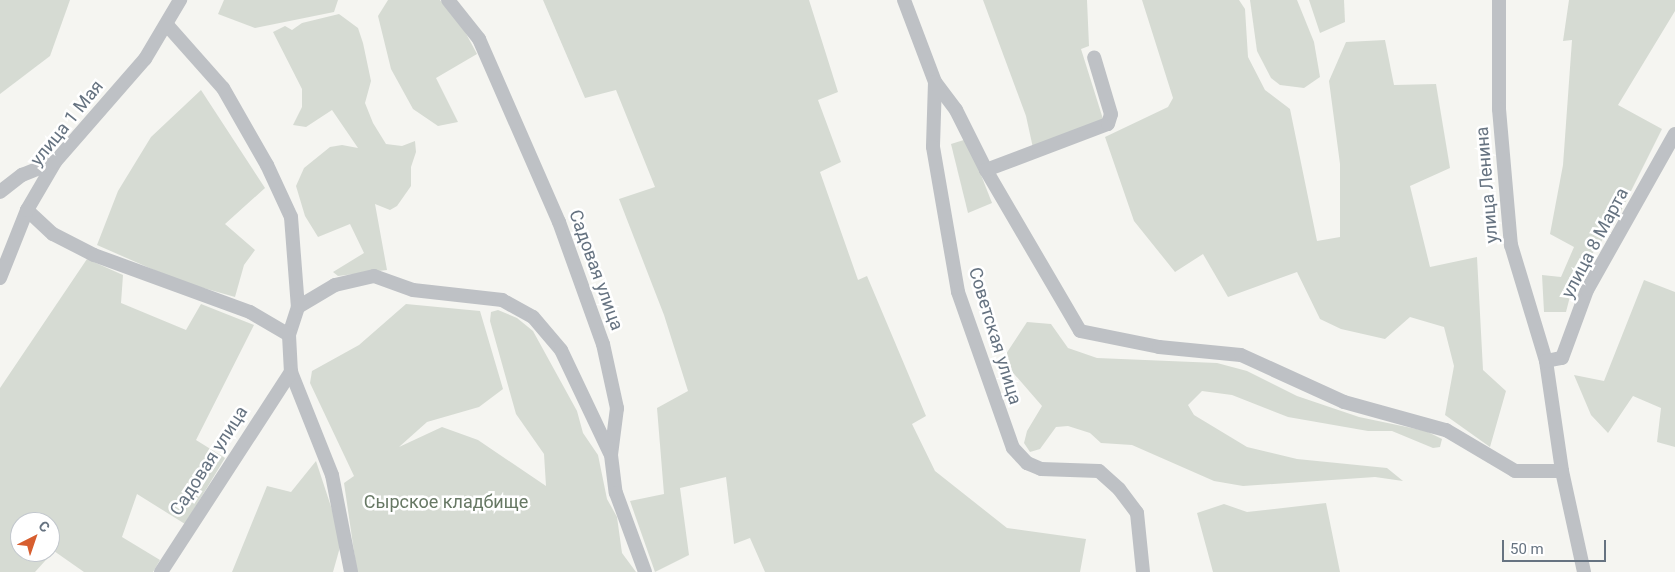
<!DOCTYPE html>
<html>
<head>
<meta charset="utf-8">
<style>
	body { margin:0 }
	#map { position:relative; width:1675px; height:572px; overflow:hidden; background:#f5f5f1; font-family:Roboto,sans-serif }
	div>[style] { position:absolute }
	[style*='--x'] { left:calc(var(--x)*1px); top:calc(var(--y)*1px); width:calc(var(--w)*1px); rotate:calc(var(--a)*1deg) }
	.green>* { inset:0; background:#d6dbd3 }
	.street>* { height:14px; margin:-7px; padding:0 7px; transform-origin:7px; border-radius:7px; background:#bec1c5 }
	span { translate:-50% -50%; white-space:nowrap; text-align:center; line-height:1.15; -webkit-text-stroke:5px #fff; paint-order:stroke }
	.street-label { font-size:18px; color:#667381 }
	.park-label { font-size:18px; color:#677864 }
	.north { position:absolute; left:10px; top:512px; width:50px; height:50px; box-sizing:border-box; background:#fff; border:1px solid #c2c7cd; border-radius:50%; rotate:41deg; font-size:14px; font-weight:700; line-height:20px; text-align:center; color:#667381 }
	.north::after { content:''; display:block; margin:auto; width:18px; height:22px; background:#d75e2f; clip-path:polygon(50% 0,100% 100%,50% 72%,0 100%) }
	.scale { position:absolute; left:1502px; top:540px; width:104px; height:22px; box-sizing:border-box; border:2px solid #667381; border-top:0; padding-left:6px; font-size:15px; line-height:18px; white-space:nowrap; color:#667381; -webkit-text-stroke:4px #fff; paint-order:stroke }
</style>
</head>
<body>
<div id="map">
	<div class="green">
		<div style="clip-path:polygon(0 0,70px 0,50px 56px,0 94px)"></div>
		<div style="clip-path:polygon(224px 0,338px 0,334px 12px,255px 28px,218px 14px)"></div>
		<div style="clip-path:polygon(388px 0,440px 0,463px 28px,477px 54px,436px 78px,458px 122px,438px 126px,413px 109px,391px 69px,378px 16px)"></div>
		<div style="clip-path:polygon(543px 0,809px 0,838px 92px,818px 100px,841px 162px,820px 172px,858px 280px,867px 276px,926px 416px,912px 424px,935px 471px,1007px 528px,1086px 539px,1080px 572px,765px 572px,750px 538px,734px 544px,726px 477px,680px 488px,689px 555px,655px 572px,630px 501px,664px 494px,657px 408px,688px 391px,664px 315px,619px 199px,655px 187px,616px 90px,585px 98px)"></div>
		<div style="clip-path:polygon(983px 0,1087px 0,1089px 46px,1081px 49px,1103px 119px,1033px 148px,1026px 116px)"></div>
		<div style="clip-path:polygon(1142px 0,1239px 0,1245px 9px,1248px 57px,1265px 90px,1290px 109px,1317px 241px,1340px 237px,1340px 164px,1329px 81px,1346px 42px,1385px 40px,1394px 85px,1436px 84px,1450px 168px,1410px 186px,1430px 267px,1477px 257px,1483px 370px,1506px 391px,1490px 447px,1445px 415px,1454px 366px,1444px 327px,1410px 317px,1385px 339px,1341px 329px,1320px 319px,1297px 272px,1228px 297px,1203px 254px,1175px 272px,1134px 221px,1105px 137px,1168px 107px,1173px 98px)"></div>
		<div style="clip-path:polygon(1250px 0,1297px 0,1314px 42px,1320px 77px,1304px 88px,1280px 85px,1271px 78px,1257px 51px)"></div>
		<div style="clip-path:polygon(1309px 0,1344px 0,1345px 22px,1320px 33px)"></div>
		<div style="clip-path:polygon(1569px 0,1675px 0,1675px 11px,1618px 105px,1662px 129px,1615px 223px,1575px 277px,1566px 312px,1544px 312px,1542px 275px,1561px 277px,1574px 247px,1550px 234px,1563px 165px,1572px 40px,1563px 41px)"></div>
		<div style="clip-path:polygon(339px 14px,358px 28px,363px 43px,371px 81px,365px 103px,373px 123px,386px 144px,402px 146px,415px 141px,416px 152px,411px 167px,411px 186px,397px 206px,390px 210px,375px 204px,387px 270px,338px 276px,333px 272px,364px 253px,350px 224px,318px 237px,305px 216px,296px 186px,304px 168px,330px 147px,342px 145px,358px 148px,332px 110px,306px 127px,293px 125px,302px 107px,302px 89px,273px 32px,285px 26px,292px 30px,302px 23px)"></div>
		<div style="clip-path:polygon(201px 90px,265px 188px,225px 224px,255px 250px,244px 265px,235px 297px,179px 281px,97px 245px,118px 191px,151px 137px)"></div>
		<div style="clip-path:polygon(967px 139px,992px 203px,968px 213px,951px 144px)"></div>
		<div style="clip-path:polygon(evenodd,87px 259px,123px 275px,121px 303px,186px 330px,201px 304px,254px 325px,196px 440px,225px 458px,185px 524px,137px 494px,122px 537px,160px 560px,153px 572px,84px 572px,54px 551px,35px 572px,0 572px,0 388px,87px 259px,20px 522px,50px 522px,50px 552px,20px 552px,20px 522px)"></div>
		<div style="clip-path:polygon(1644px 280px,1675px 292px,1675px 447px,1657px 442px,1661px 408px,1633px 396px,1608px 433px,1591px 415px,1574px 375px,1604px 381px)"></div>
		<div style="clip-path:polygon(406px 304px,480px 311px,503px 389px,479px 407px,427px 422px,399px 447px,442px 427px,478px 440px,546px 486px,544px 454px,516px 414px,490px 321px,491px 312px,498px 310px,517px 318px,533px 331px,577px 411px,583px 433px,598px 455px,607px 499px,617px 517px,622px 553px,636px 572px,357px 572px,344px 483px,354px 476px,310px 383px,312px 371px,359px 345px)"></div>
		<div style="clip-path:polygon(1027px 322px,1051px 324px,1068px 348px,1097px 358px,1217px 363px,1247px 371px,1297px 396px,1359px 417px,1426px 431px,1442px 439px,1440px 447px,1433px 448px,1392px 431px,1368px 431px,1288px 417px,1232px 395px,1202px 391px,1188px 405px,1194px 415px,1247px 447px,1297px 459px,1387px 468px,1403px 481px,1375px 477px,1243px 486px,1214px 481px,1132px 445px,1101px 443px,1090px 433px,1068px 426px,1056px 427px,1040px 449px,1030px 452px,1024px 443px,1027px 431px,1042px 406px,1002px 360px)"></div>
		<div style="clip-path:polygon(316px 461px,342px 540px,333px 572px,232px 572px,267px 486px,291px 492px)"></div>
		<div style="clip-path:polygon(1326px 503px,1340px 572px,1213px 572px,1197px 513px,1224px 504px,1247px 512px)"></div>
	</div>
	<div class="street">
		<div style="--x:448;--y:0;--w:50;--a:51.5"></div>
		<div style="--x:479;--y:39;--w:200;--a:66.4"></div>
		<div style="--x:559;--y:222;--w:130;--a:70.2"></div>
		<div style="--x:603;--y:344;--w:66;--a:77.7"></div>
		<div style="--x:617;--y:408;--w:47;--a:97.3"></div>
		<div style="--x:611;--y:455;--w:38;--a:83"></div>
		<div style="--x:616;--y:493;--w:84;--a:69.8"></div>
		<div style="--x:904;--y:0;--w:88;--a:69.3"></div>
		<div style="--x:935;--y:82;--w:65;--a:91.8"></div>
		<div style="--x:933;--y:147;--w:147;--a:80.2"></div>
		<div style="--x:958;--y:292;--w:165;--a:70.6"></div>
		<div style="--x:1013;--y:448;--w:21;--a:47"></div>
		<div style="--x:1027;--y:463;--w:15;--a:23"></div>
		<div style="--x:1041;--y:469;--w:58;--a:2"></div>
		<div style="--x:1099;--y:471;--w:27;--a:42"></div>
		<div style="--x:1119;--y:489;--w:30;--a:53"></div>
		<div style="--x:1137;--y:513;--w:59;--a:84.2"></div>
		<div style="--x:1499;--y:0;--w:109;--a:90"></div>
		<div style="--x:1499;--y:109;--w:137;--a:85"></div>
		<div style="--x:1511;--y:245;--w:121;--a:73.2"></div>
		<div style="--x:1546;--y:361;--w:111;--a:81.7"></div>
		<div style="--x:1562;--y:471;--w:103;--a:77.7"></div>
		<div style="--x:167;--y:25;--w:84;--a:48.4"></div>
		<div style="--x:223;--y:88;--w:89;--a:60.3"></div>
		<div style="--x:267;--y:165;--w:57;--a:65.2"></div>
		<div style="--x:291;--y:217;--w:90;--a:85.6"></div>
		<div style="--x:298;--y:307;--w:29;--a:108"></div>
		<div style="--x:289;--y:335;--w:37;--a:87"></div>
		<div style="--x:291;--y:372;--w:111;--a:68.3"></div>
		<div style="--x:332;--y:475;--w:99;--a:78.9"></div>
		<div style="--x:935;--y:82;--w:35;--a:53"></div>
		<div style="--x:956;--y:110;--w:67;--a:63.4"></div>
		<div style="--x:986;--y:170;--w:186;--a:59.7"></div>
		<div style="--x:1080;--y:331;--w:81;--a:11.4"></div>
		<div style="--x:1159;--y:347;--w:82;--a:5.6"></div>
		<div style="--x:1241;--y:355;--w:113;--a:24.5"></div>
		<div style="--x:1344;--y:402;--w:106;--a:15.4"></div>
		<div style="--x:1446;--y:430;--w:80;--a:30.7"></div>
		<div style="--x:1515;--y:471;--w:47;--a:0"></div>
		<div style="--x:986;--y:170;--w:130;--a:-20.7"></div>
		<div style="--x:1108;--y:124;--w:10;--a:-73"></div>
		<div style="--x:1111;--y:114;--w:59;--a:-106.6"></div>
		<div style="--x:0;--y:192;--w:28;--a:-38"></div>
		<div style="--x:22;--y:175;--w:35;--a:-22"></div>
		<div style="--x:27;--y:210;--w:35;--a:43"></div>
		<div style="--x:53;--y:234;--w:46;--a:27.1"></div>
		<div style="--x:94;--y:255;--w:166;--a:20.1"></div>
		<div style="--x:250;--y:312;--w:45;--a:30.5"></div>
		<div style="--x:0;--y:278;--w:73;--a:-68.3"></div>
		<div style="--x:27;--y:210;--w:56;--a:-59.7"></div>
		<div style="--x:55;--y:162;--w:137;--a:-48.9"></div>
		<div style="--x:145;--y:59;--w:69;--a:-59.3"></div>
		<div style="--x:298;--y:307;--w:43;--a:-30.7"></div>
		<div style="--x:335;--y:285;--w:40;--a:-13"></div>
		<div style="--x:374;--y:276;--w:41;--a:19.7"></div>
		<div style="--x:413;--y:290;--w:90;--a:6.4"></div>
		<div style="--x:502;--y:300;--w:35;--a:29"></div>
		<div style="--x:533;--y:317;--w:43;--a:49.7"></div>
		<div style="--x:561;--y:350;--w:114;--a:64.6"></div>
		<div style="--x:1546;--y:361;--w:16;--a:-11"></div>
		<div style="--x:1562;--y:358;--w:72;--a:-69.8"></div>
		<div style="--x:1587;--y:290;--w:179;--a:-60.6"></div>
		<div style="--x:161;--y:572;--w:239;--a:-57"></div>
	</div>
	<div class="street-label">
		<span style="left:67px;top:123px;rotate:-51deg">улица 1 Мая</span>
		<span style="left:1487px;top:185px;rotate:-95deg">улица Ленина</span>
		<span style="left:1595px;top:243px;rotate:-62deg">улица 8 Марта</span>
		<span style="left:596px;top:270px;rotate:70deg">Садовая улица</span>
		<span style="left:995px;top:336px;rotate:73deg">Советская улица</span>
		<span style="left:209px;top:461px;rotate:-57deg">Садовая улица</span>
	</div>
	<div class="park-label">
		<span style="left:446px;top:502px">Сырское кладбище</span>
	</div>
	<div class="north">С</div>
	<div class="scale">50 m</div>
</div>
</body>
</html>
